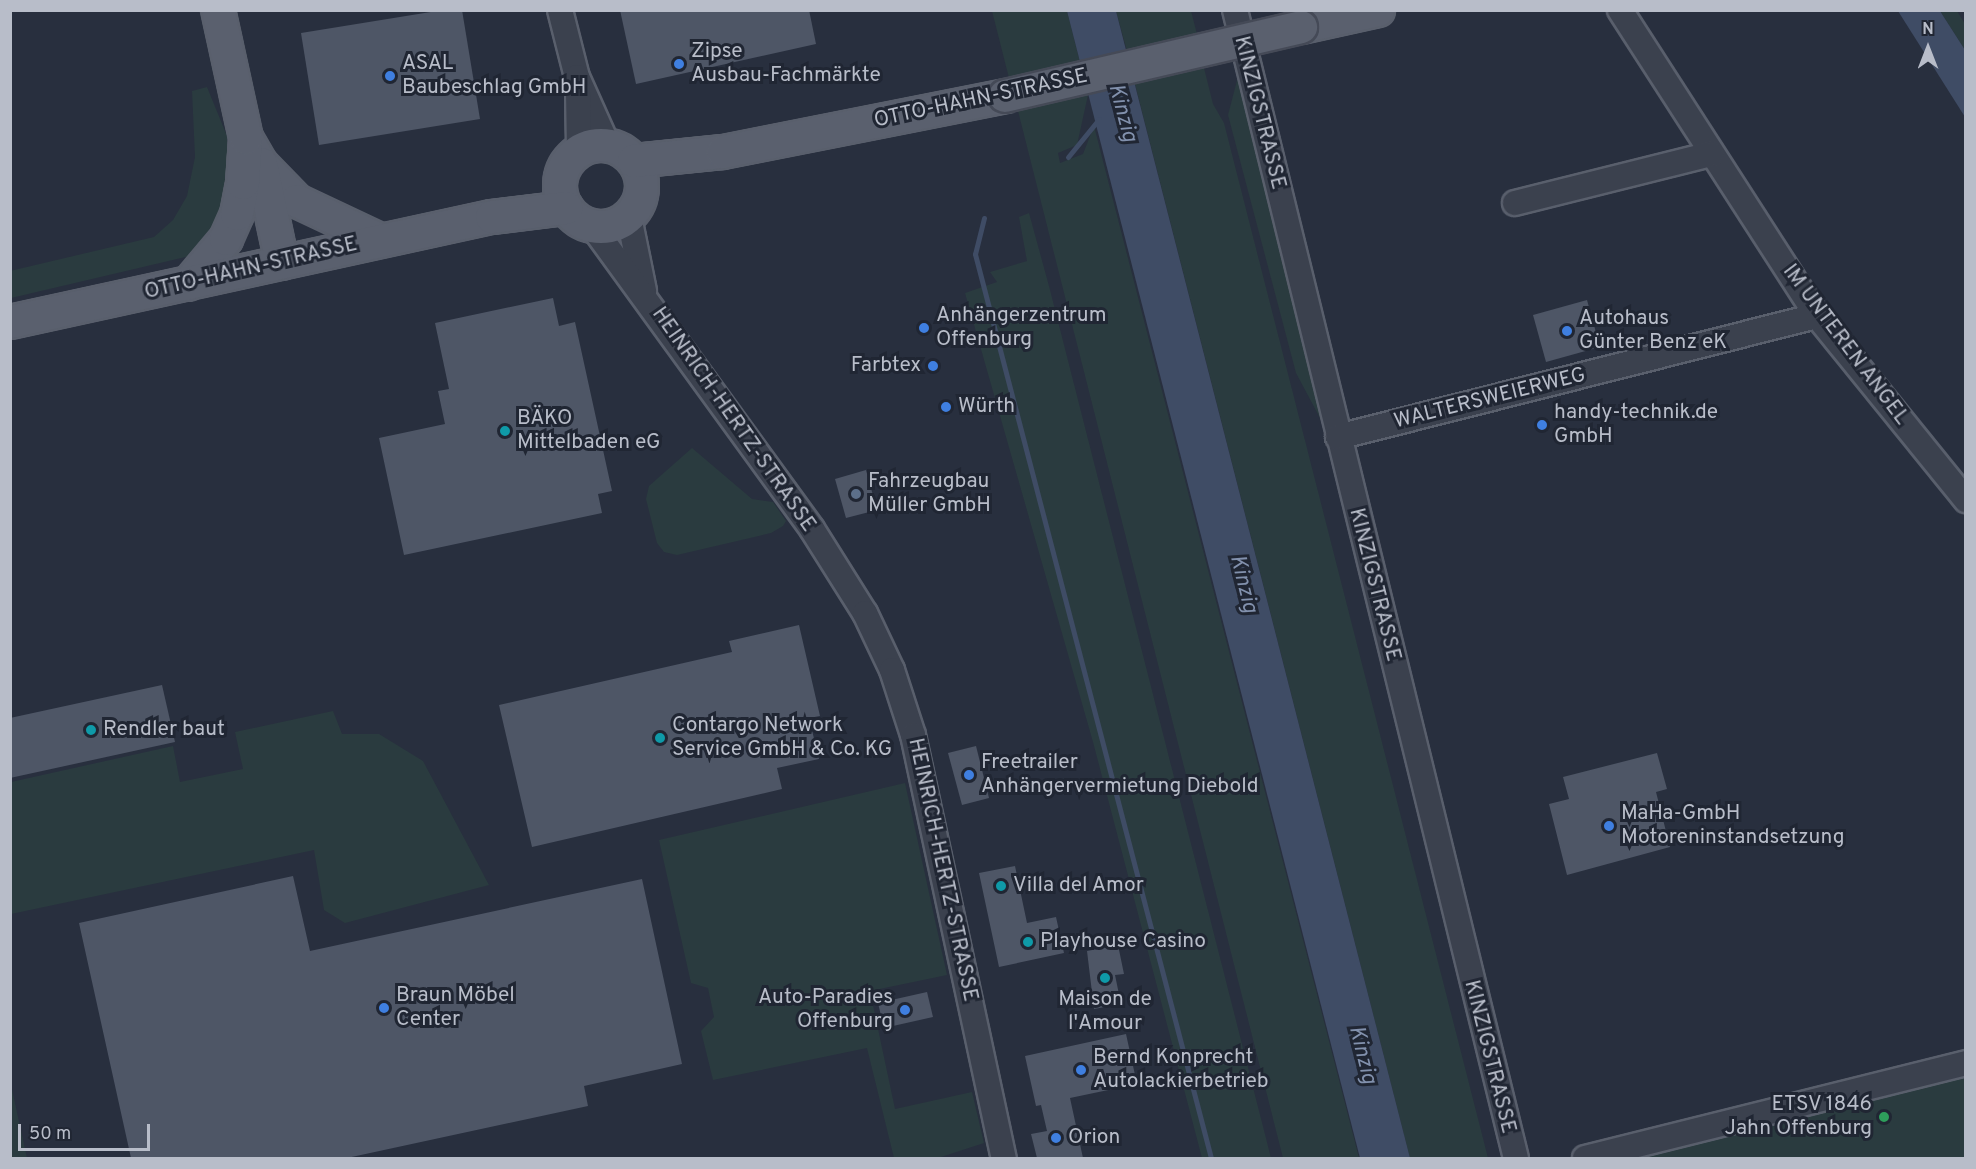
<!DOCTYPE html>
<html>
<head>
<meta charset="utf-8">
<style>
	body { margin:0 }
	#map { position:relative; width:1976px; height:1169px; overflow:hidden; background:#282f3e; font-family:Overpass,sans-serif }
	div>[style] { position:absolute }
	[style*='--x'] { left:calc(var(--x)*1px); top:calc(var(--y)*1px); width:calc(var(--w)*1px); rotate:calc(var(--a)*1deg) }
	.green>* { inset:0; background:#2a3b3f }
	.water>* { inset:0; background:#3f4c65 }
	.stream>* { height:5px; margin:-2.5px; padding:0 2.5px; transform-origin:2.5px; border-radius:2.5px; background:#3f4c65 }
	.building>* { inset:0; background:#4e5666 }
	.roads { filter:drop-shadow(2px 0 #595f6c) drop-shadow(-2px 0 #595f6c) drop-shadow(0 2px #595f6c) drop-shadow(0 -2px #595f6c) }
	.minor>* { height:24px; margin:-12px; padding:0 12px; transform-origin:12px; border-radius:12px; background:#3b414e }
	.major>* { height:32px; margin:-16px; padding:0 16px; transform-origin:16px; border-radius:16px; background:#5a606e }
	.major>.ring { margin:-16px; padding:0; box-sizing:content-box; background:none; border:32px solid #5a606e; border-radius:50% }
	.bridges { filter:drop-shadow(2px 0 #454a57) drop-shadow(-2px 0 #454a57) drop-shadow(0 2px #454a57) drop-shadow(0 -2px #454a57) }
	.major-bridge>* { height:32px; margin:-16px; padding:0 16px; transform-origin:16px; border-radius:16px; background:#5a606e }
	.dots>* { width:16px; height:16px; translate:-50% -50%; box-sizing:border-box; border:3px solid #202633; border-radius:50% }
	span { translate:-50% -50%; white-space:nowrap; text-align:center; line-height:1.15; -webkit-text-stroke:6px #202633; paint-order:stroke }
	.poi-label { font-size:21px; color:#b8bdc9 }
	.left { translate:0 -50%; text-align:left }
	.right { translate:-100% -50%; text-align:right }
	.street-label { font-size:21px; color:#b8bdc9 }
	.water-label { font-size:22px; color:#8291ad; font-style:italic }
	.frame { position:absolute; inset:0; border:12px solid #b8bdc9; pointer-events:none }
	.north { position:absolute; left:1898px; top:18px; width:60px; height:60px; -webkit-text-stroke:4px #202633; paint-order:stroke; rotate:0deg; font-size:16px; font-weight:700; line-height:24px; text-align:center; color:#b8bdc9 }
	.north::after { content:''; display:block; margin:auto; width:21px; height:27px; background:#b8bdc9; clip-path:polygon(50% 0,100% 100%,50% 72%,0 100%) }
	.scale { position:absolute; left:18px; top:1124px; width:132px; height:27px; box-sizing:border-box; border:3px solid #b8bdc9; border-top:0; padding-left:8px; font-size:18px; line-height:21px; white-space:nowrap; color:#b8bdc9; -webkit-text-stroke:4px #202633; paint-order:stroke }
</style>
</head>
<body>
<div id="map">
	<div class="green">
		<div style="clip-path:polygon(992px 11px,1067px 11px,1080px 62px,1009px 78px)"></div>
		<div style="clip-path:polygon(1116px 11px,1191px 11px,1197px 34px,1127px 51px)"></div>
		<div style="clip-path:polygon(1940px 11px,1957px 11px,1965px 24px,1965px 50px)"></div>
		<div style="clip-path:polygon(1241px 65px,1328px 423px,1320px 418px,1296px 373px,1228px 115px)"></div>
		<div style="clip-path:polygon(1204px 68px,1213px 104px,1224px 123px,1488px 1158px,1410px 1158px,1135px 84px)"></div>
		<div style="clip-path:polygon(207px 87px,227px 136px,230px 186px,227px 206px,211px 239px,194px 255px,11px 298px,10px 271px,154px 237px,173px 220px,187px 196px,195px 157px,192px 91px)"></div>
		<div style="clip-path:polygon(1088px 95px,1077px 145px,1058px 153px,1060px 163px,1083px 154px,1094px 126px,1359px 1158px,1283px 1158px,1018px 111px)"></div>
		<div style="clip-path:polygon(1029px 213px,1049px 286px,1271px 1158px,1202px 1158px,1093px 742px,965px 293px,997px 282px,990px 272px,1027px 261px,1019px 217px)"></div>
		<div style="clip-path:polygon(692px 448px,752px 499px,773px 502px,786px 521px,783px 526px,771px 533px,677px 555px,664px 552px,657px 543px,646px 499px,649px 486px)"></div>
		<div style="clip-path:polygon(333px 711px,342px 734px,379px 734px,423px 761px,489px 885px,345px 923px,324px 910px,314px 850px,11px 914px,11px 782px,173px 746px,180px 782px,243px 769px,235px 732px)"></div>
		<div style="clip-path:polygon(905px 783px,947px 975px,870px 991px,895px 1109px,972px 1092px,984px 1143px,938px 1158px,894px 1158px,867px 1048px,713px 1080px,701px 1031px,714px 1017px,708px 988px,691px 983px,659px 840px)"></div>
		<div style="clip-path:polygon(1965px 1077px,1965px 1158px,1638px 1158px)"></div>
		<div style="clip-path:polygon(11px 1085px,27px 1158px,11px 1158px)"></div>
	</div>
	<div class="water">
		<div style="clip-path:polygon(1067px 11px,1116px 11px,1410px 1158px,1360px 1158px)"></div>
		<div style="clip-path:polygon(1898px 11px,1940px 11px,1965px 50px,1965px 117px)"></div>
	</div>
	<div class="stream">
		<div style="--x:1068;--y:157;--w:49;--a:-50.8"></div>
		<div style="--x:984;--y:218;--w:37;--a:104"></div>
		<div style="--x:975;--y:254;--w:934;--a:75.37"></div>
	</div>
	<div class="building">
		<div style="clip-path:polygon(443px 10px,462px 10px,480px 119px,319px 145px,301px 33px)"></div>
		<div style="clip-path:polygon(620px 10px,809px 10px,816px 44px,636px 84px)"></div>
		<div style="clip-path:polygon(553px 298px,559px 326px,575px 322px,612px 491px,598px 494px,602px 513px,404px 555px,379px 438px,445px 424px,438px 391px,449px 389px,435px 323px)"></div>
		<div style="clip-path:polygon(1587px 300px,1600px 347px,1546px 362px,1533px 315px)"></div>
		<div style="clip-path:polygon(866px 470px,877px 510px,846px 518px,835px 479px)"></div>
		<div style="clip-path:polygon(799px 625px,820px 716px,809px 718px,819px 759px,777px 768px,782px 789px,532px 847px,499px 705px,732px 652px,729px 641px)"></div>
		<div style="clip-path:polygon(162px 685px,175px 742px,10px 778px,10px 718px)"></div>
		<div style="clip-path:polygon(976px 746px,989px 798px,962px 805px,948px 753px)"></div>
		<div style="clip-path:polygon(1657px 753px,1667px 789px,1656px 792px,1670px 847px,1567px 875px,1549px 804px,1569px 799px,1563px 777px)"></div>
		<div style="clip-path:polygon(1015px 866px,1027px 923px,1056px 917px,1064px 953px,999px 967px,979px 873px)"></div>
		<div style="clip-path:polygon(293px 876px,310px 951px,642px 879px,682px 1064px,584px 1086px,588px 1106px,347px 1158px,131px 1158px,79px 923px)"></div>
		<div style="clip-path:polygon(1118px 945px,1124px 974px,1115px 975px,1121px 1004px,1094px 1009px,1087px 951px)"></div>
		<div style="clip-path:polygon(927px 992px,933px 1017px,884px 1028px,878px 1003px)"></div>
		<div style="clip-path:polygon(1126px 1034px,1137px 1084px,1070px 1098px,1083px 1158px,1037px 1158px,1031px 1134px,1047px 1131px,1041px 1105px,1036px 1106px,1025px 1056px)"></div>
	</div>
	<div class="roads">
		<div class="minor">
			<div style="--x:560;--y:10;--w:69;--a:75.8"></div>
			<div style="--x:577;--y:77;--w:76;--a:65.8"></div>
			<div style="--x:1235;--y:10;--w:1182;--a:76.25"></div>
			<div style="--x:1620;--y:10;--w:364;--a:57.2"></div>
			<div style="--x:1817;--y:316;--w:237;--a:51"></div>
			<div style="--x:578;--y:91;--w:60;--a:89"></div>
			<div style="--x:1515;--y:203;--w:202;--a:-14"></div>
			<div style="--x:629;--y:217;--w:76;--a:78.5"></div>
			<div style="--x:592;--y:226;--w:374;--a:54"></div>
			<div style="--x:812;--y:529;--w:99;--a:57.8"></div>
			<div style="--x:865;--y:613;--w:63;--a:64.7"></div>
			<div style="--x:892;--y:670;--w:68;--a:72.1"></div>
			<div style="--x:913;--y:735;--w:433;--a:77.9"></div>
			<div style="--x:1338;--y:437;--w:494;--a:-14.2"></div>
			<div style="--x:1585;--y:1158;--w:393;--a:-14"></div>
		</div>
		<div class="major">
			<div style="--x:1301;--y:27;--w:79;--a:-12.4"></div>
			<div style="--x:246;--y:138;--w:30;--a:60"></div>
			<div style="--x:261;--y:164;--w:52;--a:45.8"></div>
			<div style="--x:297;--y:201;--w:92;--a:25.2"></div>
			<div class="ring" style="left:560px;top:145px;width:50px;height:50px"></div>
			<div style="--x:634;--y:161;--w:89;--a:-5.8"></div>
			<div style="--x:723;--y:152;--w:288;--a:-11.2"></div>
			<div style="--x:261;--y:164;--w:101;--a:78"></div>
			<div style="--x:188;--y:284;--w:59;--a:-49.8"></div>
			<div style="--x:226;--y:239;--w:27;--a:-66"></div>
			<div style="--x:237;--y:214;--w:32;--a:-79"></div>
			<div style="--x:243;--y:183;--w:45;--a:-86.2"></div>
			<div style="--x:246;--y:138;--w:131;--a:-102.3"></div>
			<div style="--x:10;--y:322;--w:493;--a:-12.3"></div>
			<div style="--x:492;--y:217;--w:75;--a:-6.9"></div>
		</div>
	</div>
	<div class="bridges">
		<div class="major-bridge">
			<div style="--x:1005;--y:96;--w:304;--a:-13.1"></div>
		</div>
	</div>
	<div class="dots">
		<div style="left:679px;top:64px;background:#3f7fe0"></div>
		<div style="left:390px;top:76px;background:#3f7fe0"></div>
		<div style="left:924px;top:328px;background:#3f7fe0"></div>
		<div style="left:1567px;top:331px;background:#3f7fe0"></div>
		<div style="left:933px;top:366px;background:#3f7fe0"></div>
		<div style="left:946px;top:407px;background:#3f7fe0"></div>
		<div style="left:1542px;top:425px;background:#3f7fe0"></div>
		<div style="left:505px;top:431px;background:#0f9aa8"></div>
		<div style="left:856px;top:494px;background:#5c6f8a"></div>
		<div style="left:91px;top:730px;background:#0f9aa8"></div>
		<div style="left:660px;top:738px;background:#0f9aa8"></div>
		<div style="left:969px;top:775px;background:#3f7fe0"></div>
		<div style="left:1609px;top:826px;background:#3f7fe0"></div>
		<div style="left:1001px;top:886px;background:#0f9aa8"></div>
		<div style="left:1028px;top:942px;background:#0f9aa8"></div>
		<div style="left:1105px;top:978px;background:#0f9aa8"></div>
		<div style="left:384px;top:1008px;background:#3f7fe0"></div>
		<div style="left:905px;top:1010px;background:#3f7fe0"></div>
		<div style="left:1081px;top:1070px;background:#3f7fe0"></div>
		<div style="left:1884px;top:1117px;background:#2e9e5b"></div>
		<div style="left:1056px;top:1138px;background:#3f7fe0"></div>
	</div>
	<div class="poi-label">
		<span class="left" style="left:691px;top:64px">Zipse<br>Ausbau-Fachmärkte</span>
		<span class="left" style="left:402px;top:76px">ASAL<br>Baubeschlag GmbH</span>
		<span class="left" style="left:936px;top:328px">Anhängerzentrum<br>Offenburg</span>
		<span class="left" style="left:1579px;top:331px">Autohaus<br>Günter Benz eK</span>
		<span class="right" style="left:921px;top:366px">Farbtex</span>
		<span class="left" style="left:958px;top:407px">Würth</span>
		<span class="left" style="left:1554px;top:425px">handy-technik.de<br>GmbH</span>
		<span class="left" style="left:517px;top:431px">BÄKO<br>Mittelbaden eG</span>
		<span class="left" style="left:868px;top:494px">Fahrzeugbau<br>Müller GmbH</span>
		<span class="left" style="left:672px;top:738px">Contargo Network<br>Service GmbH &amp; Co. KG</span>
		<span class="left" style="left:103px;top:730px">Rendler baut</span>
		<span class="left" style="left:981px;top:775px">Freetrailer<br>Anhängervermietung Diebold</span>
		<span class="left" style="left:1621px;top:826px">MaHa-GmbH<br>Motoreninstandsetzung</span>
		<span class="left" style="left:1013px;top:886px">Villa del Amor</span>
		<span class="left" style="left:1040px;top:942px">Playhouse Casino</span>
		<span class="left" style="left:396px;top:1008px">Braun Möbel<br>Center</span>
		<span class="right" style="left:893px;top:1010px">Auto-Paradies<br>Offenburg</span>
		<span style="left:1105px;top:1012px">Maison de<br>l'Amour</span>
		<span class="left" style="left:1093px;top:1070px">Bernd Konprecht<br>Autolackierbetrieb</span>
		<span class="right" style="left:1872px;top:1117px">ETSV 1846<br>Jahn Offenburg</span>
		<span class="left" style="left:1068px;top:1138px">Orion</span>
	</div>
	<div class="street-label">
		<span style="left:981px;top:99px;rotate:-12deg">OTTO-HAHN-STRASSE</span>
		<span style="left:1259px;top:113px;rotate:76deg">KINZIGSTRASSE</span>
		<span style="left:251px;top:269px;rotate:-13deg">OTTO-HAHN-STRASSE</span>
		<span style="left:1845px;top:345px;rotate:53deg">IM UNTEREN ANGEL</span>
		<span style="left:1490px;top:399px;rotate:-14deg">WALTERSWEIERWEG</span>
		<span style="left:733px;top:420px;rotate:55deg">HEINRICH-HERTZ-STRASSE</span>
		<span style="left:1374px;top:585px;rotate:76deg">KINZIGSTRASSE</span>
		<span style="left:942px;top:870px;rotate:78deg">HEINRICH-HERTZ-STRASSE</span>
		<span style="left:1489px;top:1057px;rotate:76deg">KINZIGSTRASSE</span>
	</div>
	<div class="water-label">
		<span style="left:1122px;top:113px;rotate:75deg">Kinzig</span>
		<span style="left:1243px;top:584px;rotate:76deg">Kinzig</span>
		<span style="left:1362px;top:1055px;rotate:76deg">Kinzig</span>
	</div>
	<div class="frame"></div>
	<div class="north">N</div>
	<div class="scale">50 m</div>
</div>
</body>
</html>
